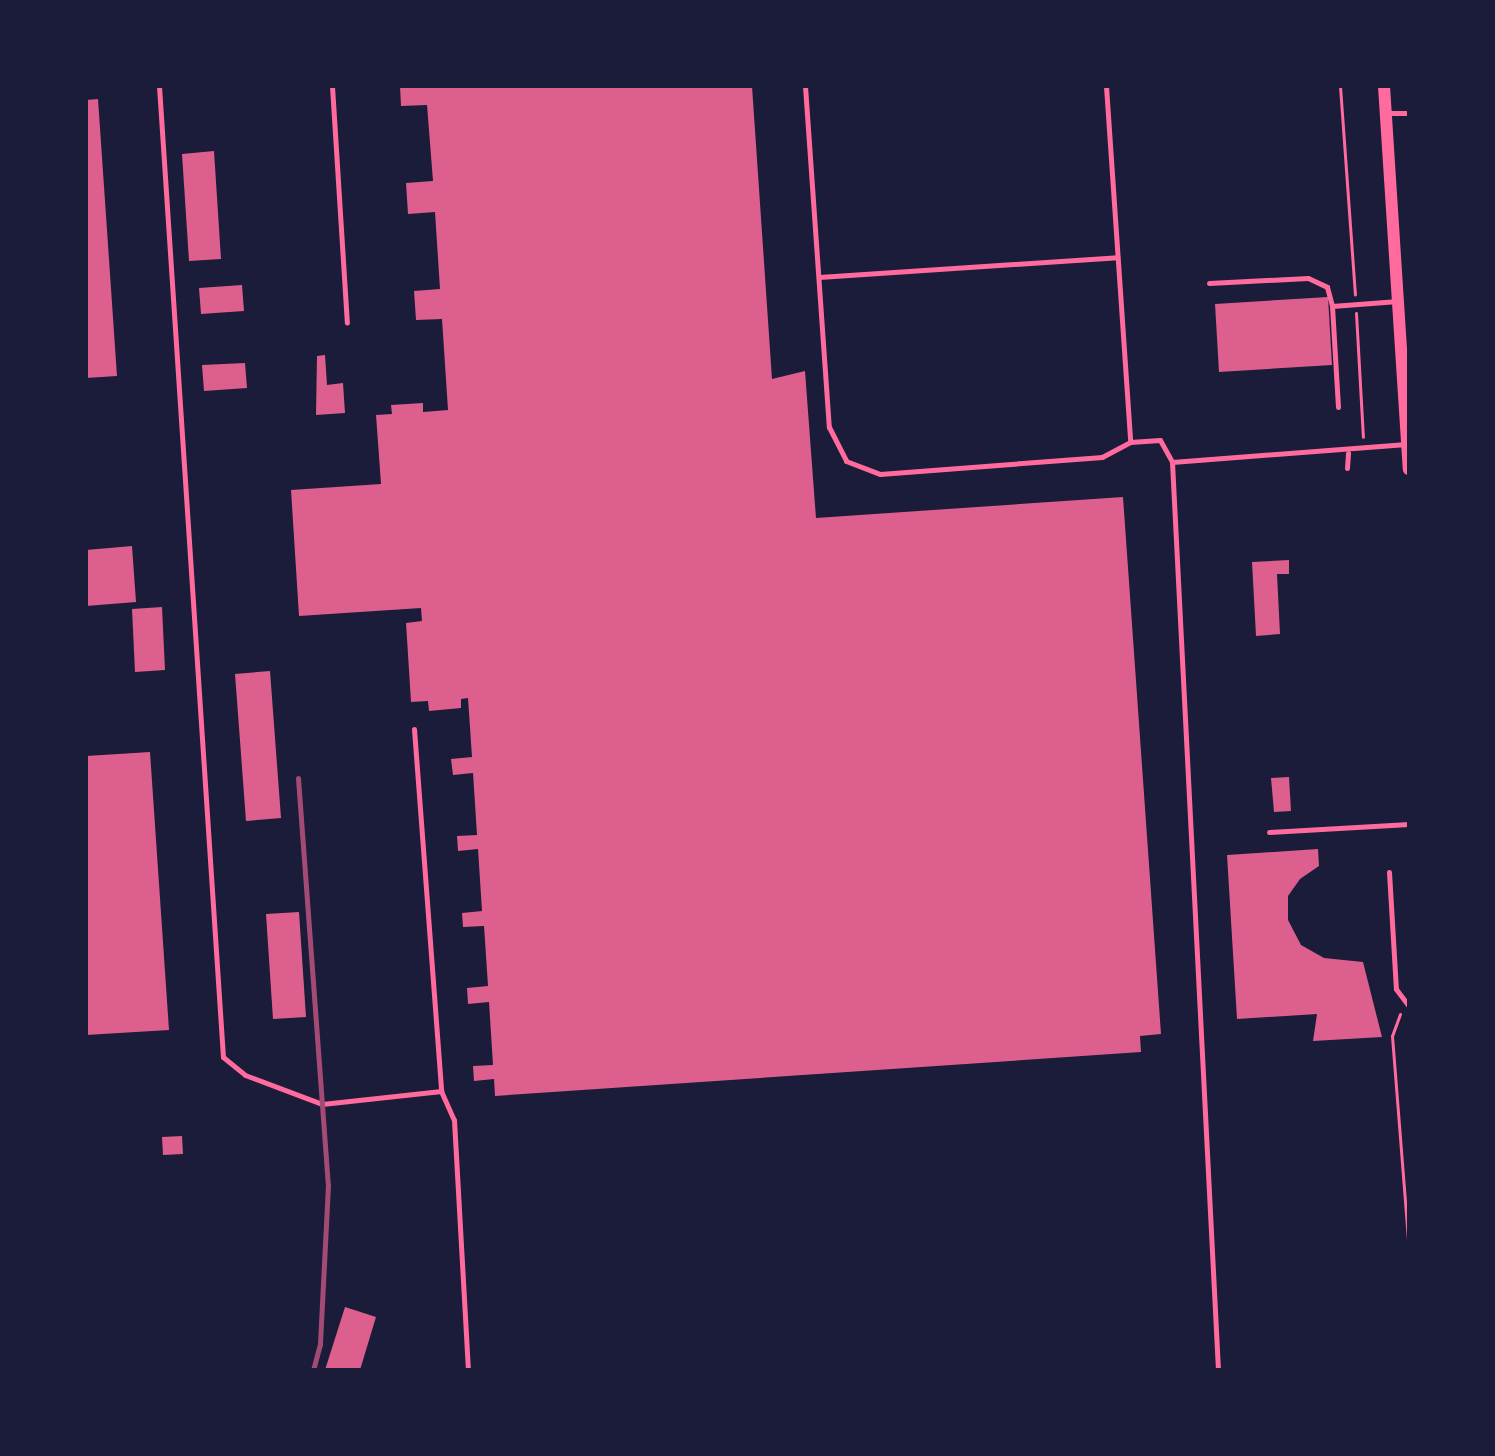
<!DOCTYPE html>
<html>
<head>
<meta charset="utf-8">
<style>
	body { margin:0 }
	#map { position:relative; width:1495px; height:1456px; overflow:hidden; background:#1b1b3a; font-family:"Work Sans",sans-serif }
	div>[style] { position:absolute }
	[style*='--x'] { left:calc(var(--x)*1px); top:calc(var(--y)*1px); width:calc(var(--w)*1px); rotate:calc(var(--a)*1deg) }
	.building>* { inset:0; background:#dd5f8e }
	.path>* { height:3px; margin:-1.5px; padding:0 1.5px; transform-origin:1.5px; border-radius:1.5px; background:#ff6b9d }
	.service>* { height:5px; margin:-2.5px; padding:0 2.5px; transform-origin:2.5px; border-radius:2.5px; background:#ff6b9d }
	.tertiary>* { height:12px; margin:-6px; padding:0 6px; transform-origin:6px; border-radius:6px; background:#ff6b9d }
	.rail>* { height:5px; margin:-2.5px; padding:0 2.5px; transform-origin:2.5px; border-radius:2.5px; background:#a44b75 }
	span { translate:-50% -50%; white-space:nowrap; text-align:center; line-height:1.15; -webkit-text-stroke:6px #1b1b3a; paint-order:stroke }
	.frame { position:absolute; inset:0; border:88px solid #1b1b3a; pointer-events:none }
</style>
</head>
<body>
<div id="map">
	<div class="building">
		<div style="clip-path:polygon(400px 86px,752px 86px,772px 379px,805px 371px,816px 518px,1123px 497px,1161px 1034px,1140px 1036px,1141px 1052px,495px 1096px,494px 1079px,474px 1081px,473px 1066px,493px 1065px,489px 1002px,468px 1004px,467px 988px,488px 986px,484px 926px,463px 927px,462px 913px,482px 911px,478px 849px,458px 851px,457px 836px,477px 835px,473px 773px,453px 775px,451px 759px,472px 757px,468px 698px,461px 699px,461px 708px,429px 711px,428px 701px,411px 702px,406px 623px,422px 621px,421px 608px,299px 616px,291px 490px,381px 484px,376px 415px,392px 414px,391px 405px,423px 403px,423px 412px,448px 410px,442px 319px,416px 320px,414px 291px,440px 289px,435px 212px,408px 214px,406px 183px,433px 181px,427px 105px,401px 106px)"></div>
		<div style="clip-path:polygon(98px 99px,117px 376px,86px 378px,86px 100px)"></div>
		<div style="clip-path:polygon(214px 151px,221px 259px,189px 261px,182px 154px)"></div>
		<div style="clip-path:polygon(242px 285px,244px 311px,201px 314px,199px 288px)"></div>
		<div style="clip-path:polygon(1328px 297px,1332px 365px,1219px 372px,1215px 304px)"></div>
		<div style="clip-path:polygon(325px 355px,327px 385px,343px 383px,345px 413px,316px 415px,317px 356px)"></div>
		<div style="clip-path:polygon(245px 363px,247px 388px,204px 391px,202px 365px)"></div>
		<div style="clip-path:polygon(132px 546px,136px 602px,86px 606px,86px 550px)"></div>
		<div style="clip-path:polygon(1289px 560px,1289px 574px,1277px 574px,1280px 634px,1256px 636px,1252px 562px)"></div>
		<div style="clip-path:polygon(162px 607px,165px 670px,135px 672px,132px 609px)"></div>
		<div style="clip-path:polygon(270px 671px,281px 818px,246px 821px,235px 674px)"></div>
		<div style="clip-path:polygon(150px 752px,169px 1030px,86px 1035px,86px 756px)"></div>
		<div style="clip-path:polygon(1289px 777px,1291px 811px,1274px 812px,1271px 778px)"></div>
		<div style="clip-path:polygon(1318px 849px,1319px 866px,1300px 879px,1288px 896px,1288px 920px,1301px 945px,1324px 958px,1363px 962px,1382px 1037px,1313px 1041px,1317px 1014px,1237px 1019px,1227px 855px)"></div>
		<div style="clip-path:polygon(299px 912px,306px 1017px,273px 1019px,266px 914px)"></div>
		<div style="clip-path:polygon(182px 1136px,183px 1154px,163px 1155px,162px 1137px)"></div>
		<div style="clip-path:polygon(345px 1307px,376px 1317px,360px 1370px,325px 1370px)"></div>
	</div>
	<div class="path">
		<div style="--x:1340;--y:86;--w:209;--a:85.9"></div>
		<div style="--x:1356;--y:313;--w:124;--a:86.8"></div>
		<div style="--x:1400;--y:1014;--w:23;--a:110"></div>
		<div style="--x:1392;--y:1036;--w:218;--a:85.5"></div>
	</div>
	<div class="service">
		<div style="--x:159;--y:86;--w:973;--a:86.23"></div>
		<div style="--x:223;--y:1057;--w:28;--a:39"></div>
		<div style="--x:245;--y:1075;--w:82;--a:20.6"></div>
		<div style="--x:322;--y:1104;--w:120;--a:-6.2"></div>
		<div style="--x:332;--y:86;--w:237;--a:86.4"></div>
		<div style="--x:805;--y:86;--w:342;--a:86"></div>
		<div style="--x:829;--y:427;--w:38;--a:63"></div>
		<div style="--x:846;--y:461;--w:36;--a:21"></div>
		<div style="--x:880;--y:474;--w:223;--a:-4.4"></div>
		<div style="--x:1102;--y:457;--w:32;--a:-28"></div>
		<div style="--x:1106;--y:86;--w:357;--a:86.1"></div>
		<div style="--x:1130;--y:442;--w:30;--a:-4"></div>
		<div style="--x:1160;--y:440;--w:25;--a:61"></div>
		<div style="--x:1172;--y:462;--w:909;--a:87.1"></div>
		<div style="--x:1387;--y:113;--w:22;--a:0"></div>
		<div style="--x:819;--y:277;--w:299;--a:-3.8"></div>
		<div style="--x:1209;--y:283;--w:99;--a:-2.9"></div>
		<div style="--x:1308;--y:278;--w:21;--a:25"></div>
		<div style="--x:1327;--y:287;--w:20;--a:75"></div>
		<div style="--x:1338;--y:407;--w:101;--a:-93.4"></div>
		<div style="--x:1332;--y:306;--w:66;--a:-4.3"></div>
		<div style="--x:1172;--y:462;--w:235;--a:-4.4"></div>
		<div style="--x:1347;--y:468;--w:15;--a:-86"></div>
		<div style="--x:414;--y:729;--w:363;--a:85.7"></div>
		<div style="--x:441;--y:1091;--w:32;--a:66"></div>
		<div style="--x:454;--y:1120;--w:250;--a:86.8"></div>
		<div style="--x:1269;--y:832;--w:140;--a:-3.3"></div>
		<div style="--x:1389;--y:872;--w:117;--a:86.6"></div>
		<div style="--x:1396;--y:989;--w:21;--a:53"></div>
	</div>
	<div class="tertiary">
		<div style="--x:1384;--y:86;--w:384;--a:86.3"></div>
	</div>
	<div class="rail">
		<div style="--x:298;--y:778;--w:408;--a:85.8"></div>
		<div style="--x:328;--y:1185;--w:159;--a:92.9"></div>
		<div style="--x:320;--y:1344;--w:27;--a:105"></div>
	</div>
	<div class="frame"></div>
</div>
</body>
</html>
